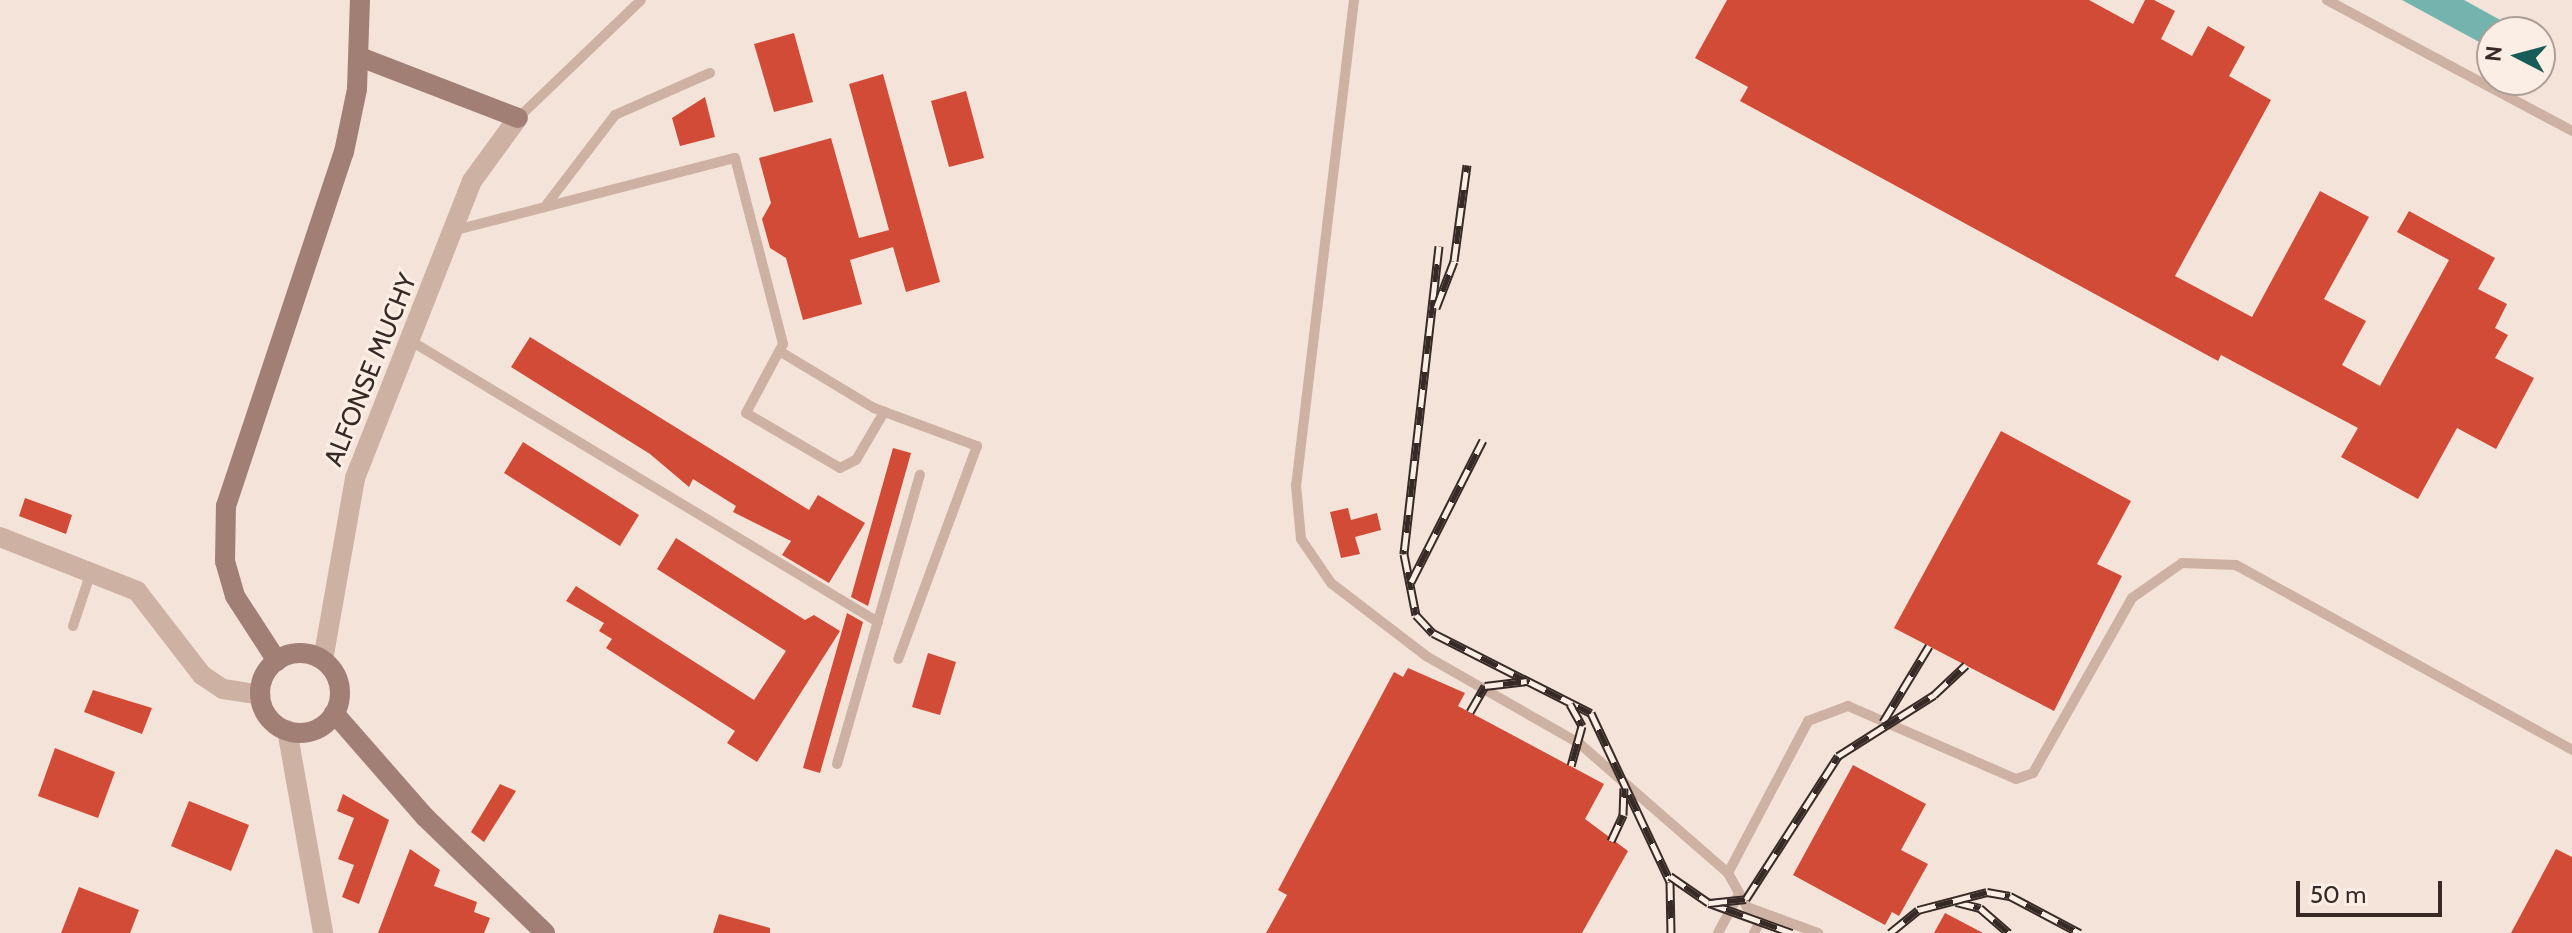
<!DOCTYPE html>
<html>
<head>
<meta charset="utf-8">
<style>
	body { margin:0 }
	#map { position:relative; width:2572px; height:933px; overflow:hidden; background:#f4e3d8; font-family:Cabin,sans-serif }
	div>[style] { position:absolute }
	[style*='--x'] { left:calc(var(--x)*1px); top:calc(var(--y)*1px); width:calc(var(--w)*1px); rotate:calc(var(--a)*1deg) }
	.water>* { inset:0; background:#74b4af }
	.building>* { inset:0; background:#d24b37 }
	.service>* { height:10px; margin:-5px; padding:0 5px; transform-origin:5px; border-radius:5px; background:#cdb1a2 }
	.minor>* { height:20px; margin:-10px; padding:0 10px; transform-origin:10px; border-radius:10px; background:#cdb1a2 }
	.secondary>* { height:20px; margin:-10px; padding:0 10px; transform-origin:10px; border-radius:10px; background:#a17f74 }
	.secondary>.ring { margin:-10px; padding:0; box-sizing:content-box; background:none; border:20px solid #a17f74; border-radius:50% }
	.rail>* { height:9px; margin-top:-4.5px; transform-origin:0; background:repeating-linear-gradient(90deg,#fbeee4 0 18px,#372925 0 36px); box-sizing:border-box; border-block:2px solid #372925 }
	span { translate:-50% -50%; white-space:nowrap; text-align:center; line-height:1.15; -webkit-text-stroke:6px #fbeee4; paint-order:stroke }
	.street-label { font-size:26px; color:#372925 }
	.north { position:absolute; left:2476px; top:16px; width:80px; height:80px; box-sizing:border-box; background:#fbeee4; border:2px solid #ad9f98; border-radius:50%; rotate:276deg; font-size:22px; font-weight:700; line-height:32px; text-align:center; color:#372925 }
	.north::after { content:''; display:block; margin:auto; width:28px; height:36px; background:#175c59; clip-path:polygon(50% 0,100% 100%,50% 72%,0 100%) }
	.scale { position:absolute; left:2296px; top:881px; width:146px; height:36px; box-sizing:border-box; border:4px solid #372925; border-top:0; padding-left:10px; font-size:24px; line-height:28px; white-space:nowrap; color:#372925; -webkit-text-stroke:6px #fbeee4; paint-order:stroke }
</style>
</head>
<body>
<div id="map">
	<div class="water">
		<div style="clip-path:polygon(2402px 0,2464px 0,2522px 32px,2492px 32px,2492px 49px)"></div>
	</div>
	<div class="building">
		<div style="clip-path:polygon(1727px 0,2089px 0,2133px 24px,2145px 0,2154px 0,2175px 11px,2161px 39px,2192px 56px,2208px 26px,2245px 47px,2229px 76px,2271px 100px,2175px 276px,2252px 317px,2320px 191px,2369px 217px,2324px 299px,2366px 321px,2342px 365px,2380px 386px,2449px 260px,2397px 232px,2409px 211px,2495px 258px,2478px 289px,2507px 304px,2495px 328px,2508px 335px,2495px 358px,2534px 378px,2496px 449px,2457px 428px,2418px 499px,2341px 457px,2358px 428px,2221px 355px,2218px 361px,1740px 101px,1748px 87px,1695px 58px)"></div>
		<div style="clip-path:polygon(794px 33px,813px 102px,774px 112px,754px 44px)"></div>
		<div style="clip-path:polygon(883px 74px,940px 282px,906px 292px,893px 247px,850px 260px,862px 304px,803px 320px,786px 258px,770px 248px,762px 219px,771px 203px,759px 158px,831px 138px,859px 238px,889px 230px,849px 84px)"></div>
		<div style="clip-path:polygon(966px 91px,984px 158px,949px 167px,931px 101px)"></div>
		<div style="clip-path:polygon(705px 97px,715px 137px,680px 146px,672px 118px)"></div>
		<div style="clip-path:polygon(530px 337px,809px 510px,818px 495px,865px 523px,829px 583px,782px 555px,791px 541px,733px 512px,736px 506px,693px 479px,689px 487px,650px 454px,511px 367px)"></div>
		<div style="clip-path:polygon(2001px 431px,2131px 501px,2097px 564px,2122px 576px,2054px 711px,1894px 628px)"></div>
		<div style="clip-path:polygon(523px 442px,639px 515px,620px 546px,504px 473px)"></div>
		<div style="clip-path:polygon(893px 448px,911px 453px,868px 606px,851px 597px)"></div>
		<div style="clip-path:polygon(25px 498px,72px 515px,66px 534px,19px 516px)"></div>
		<div style="clip-path:polygon(1348px 508px,1351px 520px,1377px 513px,1381px 530px,1355px 537px,1360px 554px,1341px 558px,1330px 512px)"></div>
		<div style="clip-path:polygon(676px 538px,805px 620px,814px 615px,840px 631px,757px 762px,727px 743px,735px 731px,606px 648px,612px 639px,599px 631px,604px 623px,566px 601px,576px 586px,754px 700px,786px 651px,657px 569px)"></div>
		<div style="clip-path:polygon(847px 613px,863px 622px,820px 773px,803px 768px)"></div>
		<div style="clip-path:polygon(928px 653px,956px 662px,940px 715px,912px 707px)"></div>
		<div style="clip-path:polygon(1408px 668px,1465px 693px,1458px 706px,1604px 784px,1585px 819px,1628px 851px,1582px 933px,1266px 933px,1287px 895px,1278px 890px,1394px 672px,1403px 677px)"></div>
		<div style="clip-path:polygon(93px 690px,152px 708px,142px 734px,84px 712px)"></div>
		<div style="clip-path:polygon(55px 748px,115px 772px,98px 818px,38px 796px)"></div>
		<div style="clip-path:polygon(1853px 765px,1926px 804px,1901px 850px,1928px 864px,1899px 916px,1892px 912px,1885px 925px,1793px 875px)"></div>
		<div style="clip-path:polygon(500px 784px,516px 791px,484px 842px,471px 832px)"></div>
		<div style="clip-path:polygon(343px 794px,389px 820px,359px 904px,342px 897px,354px 865px,338px 859px,354px 818px,337px 811px)"></div>
		<div style="clip-path:polygon(189px 801px,249px 825px,231px 871px,171px 846px)"></div>
		<div style="clip-path:polygon(410px 849px,440px 870px,434px 886px,477px 902px,474px 912px,490px 918px,484px 933px,378px 933px)"></div>
		<div style="clip-path:polygon(2556px 849px,2572px 857px,2572px 933px,2511px 933px)"></div>
		<div style="clip-path:polygon(79px 887px,139px 910px,130px 933px,61px 933px)"></div>
		<div style="clip-path:polygon(1945px 913px,1983px 933px,1934px 933px)"></div>
		<div style="clip-path:polygon(719px 914px,770px 928px,770px 933px,713px 933px)"></div>
	</div>
	<div class="service">
		<div style="--x:1354;--y:0;--w:488;--a:96.8"></div>
		<div style="--x:1296;--y:485;--w:54;--a:84.7"></div>
		<div style="--x:1301;--y:539;--w:53;--a:55.7"></div>
		<div style="--x:1331;--y:583;--w:120;--a:37.5"></div>
		<div style="--x:1426;--y:656;--w:177;--a:29.7"></div>
		<div style="--x:1580;--y:744;--w:196;--a:41.1"></div>
		<div style="--x:1728;--y:873;--w:39;--a:61"></div>
		<div style="--x:1747;--y:907;--w:76;--a:20.1"></div>
		<div style="--x:2327;--y:0;--w:278;--a:28.1"></div>
		<div style="--x:518;--y:118;--w:170;--a:-43.8"></div>
		<div style="--x:547;--y:204;--w:112;--a:-52.6"></div>
		<div style="--x:615;--y:115;--w:104;--a:-23.9"></div>
		<div style="--x:456;--y:230;--w:288;--a:-14.5"></div>
		<div style="--x:735;--y:158;--w:192;--a:75.5"></div>
		<div style="--x:783;--y:344;--w:78;--a:118.2"></div>
		<div style="--x:746;--y:413;--w:109;--a:30.3"></div>
		<div style="--x:840;--y:468;--w:18;--a:-27"></div>
		<div style="--x:856;--y:460;--w:56;--a:-59.7"></div>
		<div style="--x:411;--y:341;--w:545;--a:31.04"></div>
		<div style="--x:781;--y:352;--w:109;--a:31.1"></div>
		<div style="--x:874;--y:408;--w:110;--a:20.3"></div>
		<div style="--x:977;--y:446;--w:227;--a:110.3"></div>
		<div style="--x:73;--y:626;--w:57;--a:-71.6"></div>
		<div style="--x:837;--y:764;--w:301;--a:-74"></div>
		<div style="--x:1728;--y:873;--w:172;--a:-62.2"></div>
		<div style="--x:1808;--y:721;--w:43;--a:-20.6"></div>
		<div style="--x:1848;--y:706;--w:183;--a:23.5"></div>
		<div style="--x:2016;--y:779;--w:18;--a:-19"></div>
		<div style="--x:2033;--y:773;--w:201;--a:-60.5"></div>
		<div style="--x:2132;--y:598;--w:61;--a:-35"></div>
		<div style="--x:2182;--y:563;--w:54;--a:2.1"></div>
		<div style="--x:2236;--y:565;--w:384;--a:28.8"></div>
		<div style="--x:1718;--y:933;--w:42;--a:-61.6"></div>
		<div style="--x:1754;--y:933;--w:20;--a:-63"></div>
	</div>
	<div class="minor">
		<div style="--x:0;--y:537;--w:147;--a:21.5"></div>
		<div style="--x:137;--y:591;--w:106;--a:52.3"></div>
		<div style="--x:202;--y:675;--w:25;--a:34"></div>
		<div style="--x:223;--y:689;--w:38;--a:9"></div>
		<div style="--x:323;--y:660;--w:185;--a:-80"></div>
		<div style="--x:355;--y:478;--w:319;--a:-68.5"></div>
		<div style="--x:472;--y:181;--w:78;--a:-53.9"></div>
		<div style="--x:287;--y:730;--w:206;--a:79.9"></div>
	</div>
	<div class="secondary">
		<div style="--x:360;--y:57;--w:169;--a:21.1"></div>
		<div class="ring" style="left:260px;top:653px;width:60px;height:60px"></div>
		<div style="--x:277;--y:661;--w:77;--a:-122.9"></div>
		<div style="--x:235;--y:596;--w:36;--a:-106"></div>
		<div style="--x:225;--y:561;--w:55;--a:-89"></div>
		<div style="--x:226;--y:506;--w:373;--a:-71.6"></div>
		<div style="--x:344;--y:152;--w:64;--a:-78.3"></div>
		<div style="--x:357;--y:89;--w:89;--a:-88.1"></div>
		<div style="--x:334;--y:713;--w:138;--a:48.8"></div>
		<div style="--x:425;--y:817;--w:167;--a:44"></div>
	</div>
	<div class="rail">
		<div style="--x:1439;--y:246;--w:310;--a:96.5"></div>
		<div style="--x:1404;--y:554;--w:62;--a:78.9"></div>
		<div style="--x:1416;--y:615;--w:25;--a:47"></div>
		<div style="--x:1433;--y:633;--w:177;--a:26.9"></div>
		<div style="--x:1591;--y:713;--w:187;--a:64.9"></div>
		<div style="--x:1670;--y:882;--w:51;--a:88.9"></div>
		<div style="--x:1436;--y:308;--w:50;--a:-69"></div>
		<div style="--x:1454;--y:261;--w:97;--a:-82.3"></div>
		<div style="--x:1411;--y:582;--w:159;--a:-63.1"></div>
		<div style="--x:1570;--y:704;--w:25;--a:61"></div>
		<div style="--x:1582;--y:726;--w:41;--a:105.4"></div>
		<div style="--x:1470;--y:712;--w:30;--a:-60"></div>
		<div style="--x:1485;--y:686;--w:42;--a:-6.8"></div>
		<div style="--x:1883;--y:722;--w:89;--a:-58.8"></div>
		<div style="--x:1611;--y:841;--w:29;--a:-65"></div>
		<div style="--x:1623;--y:815;--w:27;--a:-88"></div>
		<div style="--x:1670;--y:876;--w:47;--a:34.7"></div>
		<div style="--x:1709;--y:903;--w:88;--a:19.9"></div>
		<div style="--x:1956;--y:902;--w:25;--a:14"></div>
		<div style="--x:1980;--y:908;--w:38;--a:41"></div>
		<div style="--x:1709;--y:903;--w:37;--a:-6"></div>
		<div style="--x:1746;--y:899;--w:170;--a:-57.2"></div>
		<div style="--x:1838;--y:756;--w:114;--a:-32.4"></div>
		<div style="--x:1934;--y:695;--w:44;--a:-43.2"></div>
		<div style="--x:1890;--y:933;--w:36;--a:-39"></div>
		<div style="--x:1918;--y:910;--w:71;--a:-14.6"></div>
		<div style="--x:1987;--y:892;--w:23;--a:10"></div>
		<div style="--x:2010;--y:896;--w:79;--a:27.9"></div>
	</div>
	<div class="street-label">
		<span style="left:371px;top:370px;rotate:-68deg">ALFONSE MUCHY</span>
	</div>
	<div class="north">N</div>
	<div class="scale">50 m</div>
</div>
</body>
</html>
